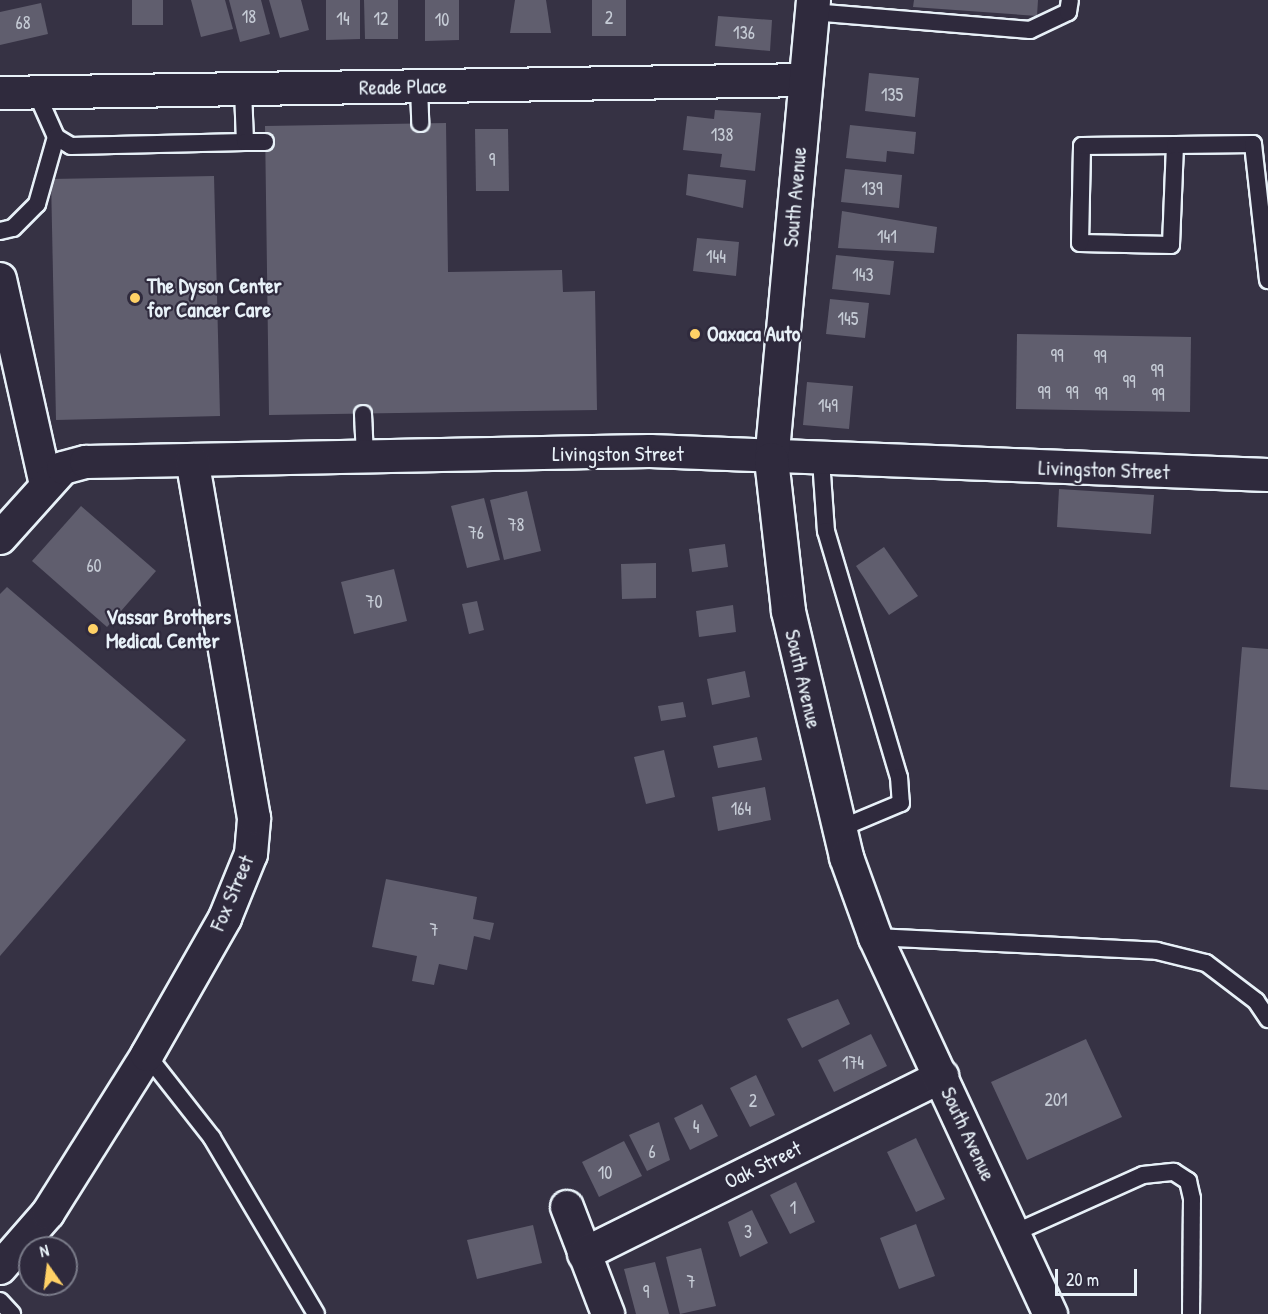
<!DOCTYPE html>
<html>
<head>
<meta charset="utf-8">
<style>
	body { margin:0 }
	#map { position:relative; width:1268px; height:1314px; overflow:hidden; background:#363244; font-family:"Patrick Hand",sans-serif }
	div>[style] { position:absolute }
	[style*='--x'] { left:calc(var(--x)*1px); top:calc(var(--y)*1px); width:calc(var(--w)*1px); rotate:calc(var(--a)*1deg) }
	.building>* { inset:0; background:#605e6e }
	.roads { filter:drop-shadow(2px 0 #e8f1f8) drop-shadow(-2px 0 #e8f1f8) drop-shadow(0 2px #e8f1f8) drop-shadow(0 -2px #e8f1f8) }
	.service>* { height:16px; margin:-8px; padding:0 8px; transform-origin:8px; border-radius:8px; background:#2f2a3d }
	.minor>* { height:32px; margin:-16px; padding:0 16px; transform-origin:16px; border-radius:16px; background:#2f2a3d }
	.tertiary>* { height:33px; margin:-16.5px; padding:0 16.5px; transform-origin:16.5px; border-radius:16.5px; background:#2f2a3d }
	.dots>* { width:16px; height:16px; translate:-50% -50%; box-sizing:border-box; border:3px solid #2f2a3d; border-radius:50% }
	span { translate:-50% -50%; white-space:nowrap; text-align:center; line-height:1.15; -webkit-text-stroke:4.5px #2f2a3d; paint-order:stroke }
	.number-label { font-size:18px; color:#c6ccd6 }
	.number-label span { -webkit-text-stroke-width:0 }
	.street-label { font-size:21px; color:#e8f1f8 }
	.poi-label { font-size:21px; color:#e8f1f8; font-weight:700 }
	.left { translate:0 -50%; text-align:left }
	.north { position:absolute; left:18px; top:1236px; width:60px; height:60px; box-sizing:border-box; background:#2f2a3d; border:2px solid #797a88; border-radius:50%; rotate:346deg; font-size:16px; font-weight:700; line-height:24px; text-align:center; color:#e8f1f8 }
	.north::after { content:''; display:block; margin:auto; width:21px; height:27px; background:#ffd166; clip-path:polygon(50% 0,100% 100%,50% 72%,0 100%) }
	.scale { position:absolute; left:1055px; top:1269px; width:82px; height:27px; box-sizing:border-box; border:3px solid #e8f1f8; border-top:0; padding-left:8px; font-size:18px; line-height:21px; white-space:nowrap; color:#e8f1f8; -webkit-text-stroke:4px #2f2a3d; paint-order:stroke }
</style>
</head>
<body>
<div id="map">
	<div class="building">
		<div style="clip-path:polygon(132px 0,163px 0,163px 25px,132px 25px)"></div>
		<div style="clip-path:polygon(191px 0,225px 0,233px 29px,201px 37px)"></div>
		<div style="clip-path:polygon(229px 0,261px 0,270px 34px,240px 42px)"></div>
		<div style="clip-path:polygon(269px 0,301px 0,309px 30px,280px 38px)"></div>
		<div style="clip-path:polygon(326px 0,360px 0,360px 39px,326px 40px)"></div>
		<div style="clip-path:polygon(364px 0,398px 0,398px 39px,365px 39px)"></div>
		<div style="clip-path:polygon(425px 0,459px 0,459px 40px,425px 41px)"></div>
		<div style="clip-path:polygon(515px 0,546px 0,551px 33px,510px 33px)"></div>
		<div style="clip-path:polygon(592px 0,626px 0,626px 36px,592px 36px)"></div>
		<div style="clip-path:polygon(914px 0,1038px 0,1037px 16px,913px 7px)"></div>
		<div style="clip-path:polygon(41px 3px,48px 34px,0 45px,0 12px)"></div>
		<div style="clip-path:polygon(718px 16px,772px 20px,770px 51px,715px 46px)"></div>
		<div style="clip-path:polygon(869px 73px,919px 78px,915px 117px,865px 111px)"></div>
		<div style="clip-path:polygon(715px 110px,761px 113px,755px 171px,720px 167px,722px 154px,683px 150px,687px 116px,714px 119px)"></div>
		<div style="clip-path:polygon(446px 123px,448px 272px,562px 270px,563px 292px,595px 291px,597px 410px,269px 415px,265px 126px)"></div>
		<div style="clip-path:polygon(850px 125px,916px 132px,914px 154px,887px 151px,886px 162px,846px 158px)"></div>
		<div style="clip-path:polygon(475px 129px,508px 129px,509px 191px,476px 191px)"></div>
		<div style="clip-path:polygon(845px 169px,902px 175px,899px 208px,841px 202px)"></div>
		<div style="clip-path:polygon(688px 174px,746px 180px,743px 208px,686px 195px)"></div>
		<div style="clip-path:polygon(214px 176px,220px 416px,56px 420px,51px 179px)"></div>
		<div style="clip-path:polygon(842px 211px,937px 227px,934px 253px,838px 248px)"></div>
		<div style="clip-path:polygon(697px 238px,739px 242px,736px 276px,693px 271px)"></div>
		<div style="clip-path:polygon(836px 255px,894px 261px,890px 295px,832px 289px)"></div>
		<div style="clip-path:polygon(830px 299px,869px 303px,865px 338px,826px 334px)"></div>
		<div style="clip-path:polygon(1017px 334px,1191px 337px,1190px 412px,1016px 409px)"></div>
		<div style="clip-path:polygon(807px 382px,853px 386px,849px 429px,803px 425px)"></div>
		<div style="clip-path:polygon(1059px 489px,1154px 495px,1151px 534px,1057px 527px)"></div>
		<div style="clip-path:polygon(527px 491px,541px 551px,504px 560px,490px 500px)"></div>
		<div style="clip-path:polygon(484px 498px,500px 560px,467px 568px,451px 506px)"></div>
		<div style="clip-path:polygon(81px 506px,156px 571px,107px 627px,32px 561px)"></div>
		<div style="clip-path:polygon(725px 544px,728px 567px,692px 572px,689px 549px)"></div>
		<div style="clip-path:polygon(884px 547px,918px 596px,889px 615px,856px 566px)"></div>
		<div style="clip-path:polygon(656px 563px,656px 598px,622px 599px,621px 564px)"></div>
		<div style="clip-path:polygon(394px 569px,407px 621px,354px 634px,341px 582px)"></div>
		<div style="clip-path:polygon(7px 587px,186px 740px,0 956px,0 594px)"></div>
		<div style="clip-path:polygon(477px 601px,484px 630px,469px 634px,462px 604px)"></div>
		<div style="clip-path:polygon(733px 605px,736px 632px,699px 637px,696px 611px)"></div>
		<div style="clip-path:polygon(1242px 647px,1268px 649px,1268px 790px,1230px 787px)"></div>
		<div style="clip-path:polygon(745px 671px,750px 697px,712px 705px,707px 679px)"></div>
		<div style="clip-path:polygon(683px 702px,686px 717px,661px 721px,658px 706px)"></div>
		<div style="clip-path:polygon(757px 737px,762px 760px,718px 768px,713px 746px)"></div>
		<div style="clip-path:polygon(664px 750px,675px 797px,646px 804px,634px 757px)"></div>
		<div style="clip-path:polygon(765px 787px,771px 820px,718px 831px,712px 797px)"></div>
		<div style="clip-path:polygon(386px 879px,477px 897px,473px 919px,494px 923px,490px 940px,474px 936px,467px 970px,439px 964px,434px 985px,412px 981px,417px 956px,372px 947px)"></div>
		<div style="clip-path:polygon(838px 999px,850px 1024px,802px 1048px,787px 1019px)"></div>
		<div style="clip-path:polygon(871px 1034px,887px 1066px,834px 1092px,818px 1060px)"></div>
		<div style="clip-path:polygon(1086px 1039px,1122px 1117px,1027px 1160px,991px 1082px)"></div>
		<div style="clip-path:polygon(756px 1075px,775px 1115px,750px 1127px,730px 1088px)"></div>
		<div style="clip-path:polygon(702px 1104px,718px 1136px,690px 1150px,674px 1118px)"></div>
		<div style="clip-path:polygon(659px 1122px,670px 1160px,647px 1171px,629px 1135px)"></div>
		<div style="clip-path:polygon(916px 1138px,945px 1199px,916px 1212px,887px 1152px)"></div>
		<div style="clip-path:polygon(624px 1141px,642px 1176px,599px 1197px,582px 1162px)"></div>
		<div style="clip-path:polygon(796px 1182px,815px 1222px,790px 1234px,770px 1195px)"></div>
		<div style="clip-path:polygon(752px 1210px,768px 1243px,740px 1257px,728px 1222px)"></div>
		<div style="clip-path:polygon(916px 1224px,935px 1276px,899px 1289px,880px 1238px)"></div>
		<div style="clip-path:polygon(533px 1225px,542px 1263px,477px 1279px,467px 1240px)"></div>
		<div style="clip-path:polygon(701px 1248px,716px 1306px,680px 1314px,666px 1257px)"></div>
		<div style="clip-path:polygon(655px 1262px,669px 1314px,636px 1314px,624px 1269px)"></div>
	</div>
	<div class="roads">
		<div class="service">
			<div style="--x:812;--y:12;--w:219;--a:4.7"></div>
			<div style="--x:1030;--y:30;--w:42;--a:-25.3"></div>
			<div style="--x:1068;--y:12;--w:12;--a:-81"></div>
			<div style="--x:419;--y:86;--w:37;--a:88"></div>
			<div style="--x:36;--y:92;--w:49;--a:66"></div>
			<div style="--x:56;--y:137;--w:17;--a:31"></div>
			<div style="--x:71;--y:146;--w:174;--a:-1.3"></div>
			<div style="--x:245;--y:142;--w:53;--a:-92.2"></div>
			<div style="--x:245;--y:142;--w:20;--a:0"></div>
			<div style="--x:1175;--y:145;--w:100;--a:92.3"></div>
			<div style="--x:1171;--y:245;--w:91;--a:-178.7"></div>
			<div style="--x:1080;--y:243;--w:97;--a:-88.8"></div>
			<div style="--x:1082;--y:146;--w:93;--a:-0.6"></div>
			<div style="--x:1175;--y:145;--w:78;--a:-0.7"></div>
			<div style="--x:1253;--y:144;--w:137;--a:83.7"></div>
			<div style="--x:0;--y:231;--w:13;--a:-13"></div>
			<div style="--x:13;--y:228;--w:34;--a:-45"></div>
			<div style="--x:37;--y:204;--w:70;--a:-74.2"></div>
			<div style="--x:363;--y:414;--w:42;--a:87.3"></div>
			<div style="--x:821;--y:460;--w:71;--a:86"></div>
			<div style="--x:826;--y:531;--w:257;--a:73.5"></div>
			<div style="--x:899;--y:777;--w:26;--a:86"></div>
			<div style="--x:901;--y:803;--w:67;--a:157.2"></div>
			<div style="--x:875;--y:937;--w:282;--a:2.8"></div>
			<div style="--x:1157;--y:951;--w:50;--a:13.8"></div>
			<div style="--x:1206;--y:963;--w:63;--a:37.2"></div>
			<div style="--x:1256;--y:1001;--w:22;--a:56"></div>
			<div style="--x:147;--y:1055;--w:105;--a:51.9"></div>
			<div style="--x:212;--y:1138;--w:204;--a:59.4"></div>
			<div style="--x:1014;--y:1233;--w:141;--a:-24.2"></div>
			<div style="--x:1143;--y:1175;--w:31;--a:-6"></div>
			<div style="--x:1174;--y:1172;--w:17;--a:33"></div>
			<div style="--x:1188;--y:1181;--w:18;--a:77"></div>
			<div style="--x:1192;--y:1199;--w:115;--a:90.5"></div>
			<div style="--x:0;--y:1301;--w:18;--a:47"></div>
		</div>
		<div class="minor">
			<div style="--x:0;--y:93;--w:806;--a:-0.92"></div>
			<div style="--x:0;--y:279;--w:210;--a:77.4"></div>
			<div style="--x:0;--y:538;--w:94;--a:-48"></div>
			<div style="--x:63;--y:468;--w:24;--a:-15"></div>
			<div style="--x:86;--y:462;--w:564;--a:-1.12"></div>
			<div style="--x:650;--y:451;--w:618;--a:2.22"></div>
			<div style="--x:567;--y:1207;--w:115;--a:69"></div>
			<div style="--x:584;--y:1254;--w:400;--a:-26.4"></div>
			<div style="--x:0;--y:1268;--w:73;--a:-48.9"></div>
			<div style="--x:48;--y:1213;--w:186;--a:-57.9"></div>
			<div style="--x:147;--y:1055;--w:158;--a:-60.3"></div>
			<div style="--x:225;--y:918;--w:69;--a:-67.9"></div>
			<div style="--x:251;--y:854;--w:36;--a:-85"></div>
			<div style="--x:254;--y:818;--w:363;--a:-99.8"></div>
		</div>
		<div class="tertiary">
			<div style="--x:813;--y:0;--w:461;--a:95.2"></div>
			<div style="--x:771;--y:459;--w:153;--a:83.6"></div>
			<div style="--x:788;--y:611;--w:253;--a:76.7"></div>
			<div style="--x:846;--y:857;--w:85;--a:70.1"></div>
			<div style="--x:875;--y:937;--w:416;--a:65.1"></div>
		</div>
	</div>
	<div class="dots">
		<div style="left:135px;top:298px;background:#ffd166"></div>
		<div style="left:695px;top:334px;background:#ffd166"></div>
		<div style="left:93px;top:629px;background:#ffd166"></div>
	</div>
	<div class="number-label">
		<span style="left:249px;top:17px">18</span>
		<span style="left:609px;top:18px">2</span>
		<span style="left:343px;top:19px">14</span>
		<span style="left:381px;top:19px">12</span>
		<span style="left:442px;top:20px">10</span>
		<span style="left:23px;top:23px">68</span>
		<span style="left:744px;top:33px">136</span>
		<span style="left:892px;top:95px">135</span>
		<span style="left:722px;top:135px">138</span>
		<span style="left:492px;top:160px">9</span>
		<span style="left:872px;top:189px">139</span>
		<span style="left:887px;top:237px">141</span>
		<span style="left:716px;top:257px">144</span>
		<span style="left:863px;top:275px">143</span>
		<span style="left:848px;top:319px">145</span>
		<span style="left:1057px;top:356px">99</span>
		<span style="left:1100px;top:357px">99</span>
		<span style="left:1157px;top:371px">99</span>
		<span style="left:1129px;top:382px">99</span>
		<span style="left:1044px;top:393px">99</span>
		<span style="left:1072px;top:393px">99</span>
		<span style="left:1101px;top:394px">99</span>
		<span style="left:1158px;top:395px">99</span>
		<span style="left:828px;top:406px">149</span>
		<span style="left:516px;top:525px">78</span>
		<span style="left:476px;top:533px">76</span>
		<span style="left:94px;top:566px">60</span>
		<span style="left:374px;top:602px">70</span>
		<span style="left:741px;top:809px">164</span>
		<span style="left:434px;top:930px">7</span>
		<span style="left:853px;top:1063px">174</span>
		<span style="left:1056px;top:1100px">201</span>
		<span style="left:753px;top:1101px">2</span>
		<span style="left:696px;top:1127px">4</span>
		<span style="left:652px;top:1152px">6</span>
		<span style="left:605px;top:1173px">10</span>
		<span style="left:793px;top:1208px">1</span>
		<span style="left:748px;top:1232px">3</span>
		<span style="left:691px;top:1282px">7</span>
		<span style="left:646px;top:1292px">9</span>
	</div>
	<div class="street-label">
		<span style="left:403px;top:87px;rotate:-1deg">Reade Place</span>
		<span style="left:795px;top:197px;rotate:-85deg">South Avenue</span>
		<span style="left:618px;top:454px">Livingston Street</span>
		<span style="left:1104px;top:470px;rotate:2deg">Livingston Street</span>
		<span style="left:803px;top:679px;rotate:77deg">South Avenue</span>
		<span style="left:232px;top:893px;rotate:-67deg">Fox Street</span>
		<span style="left:968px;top:1134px;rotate:65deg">South Avenue</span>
		<span style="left:763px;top:1165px;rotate:-26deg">Oak Street</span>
	</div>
	<div class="poi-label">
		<span class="left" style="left:147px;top:298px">The Dyson Center<br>for Cancer Care</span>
		<span class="left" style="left:707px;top:334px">Oaxaca Auto</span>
		<span class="left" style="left:106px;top:629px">Vassar Brothers<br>Medical Center</span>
	</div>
	<div class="north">N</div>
	<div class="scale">20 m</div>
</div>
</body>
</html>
